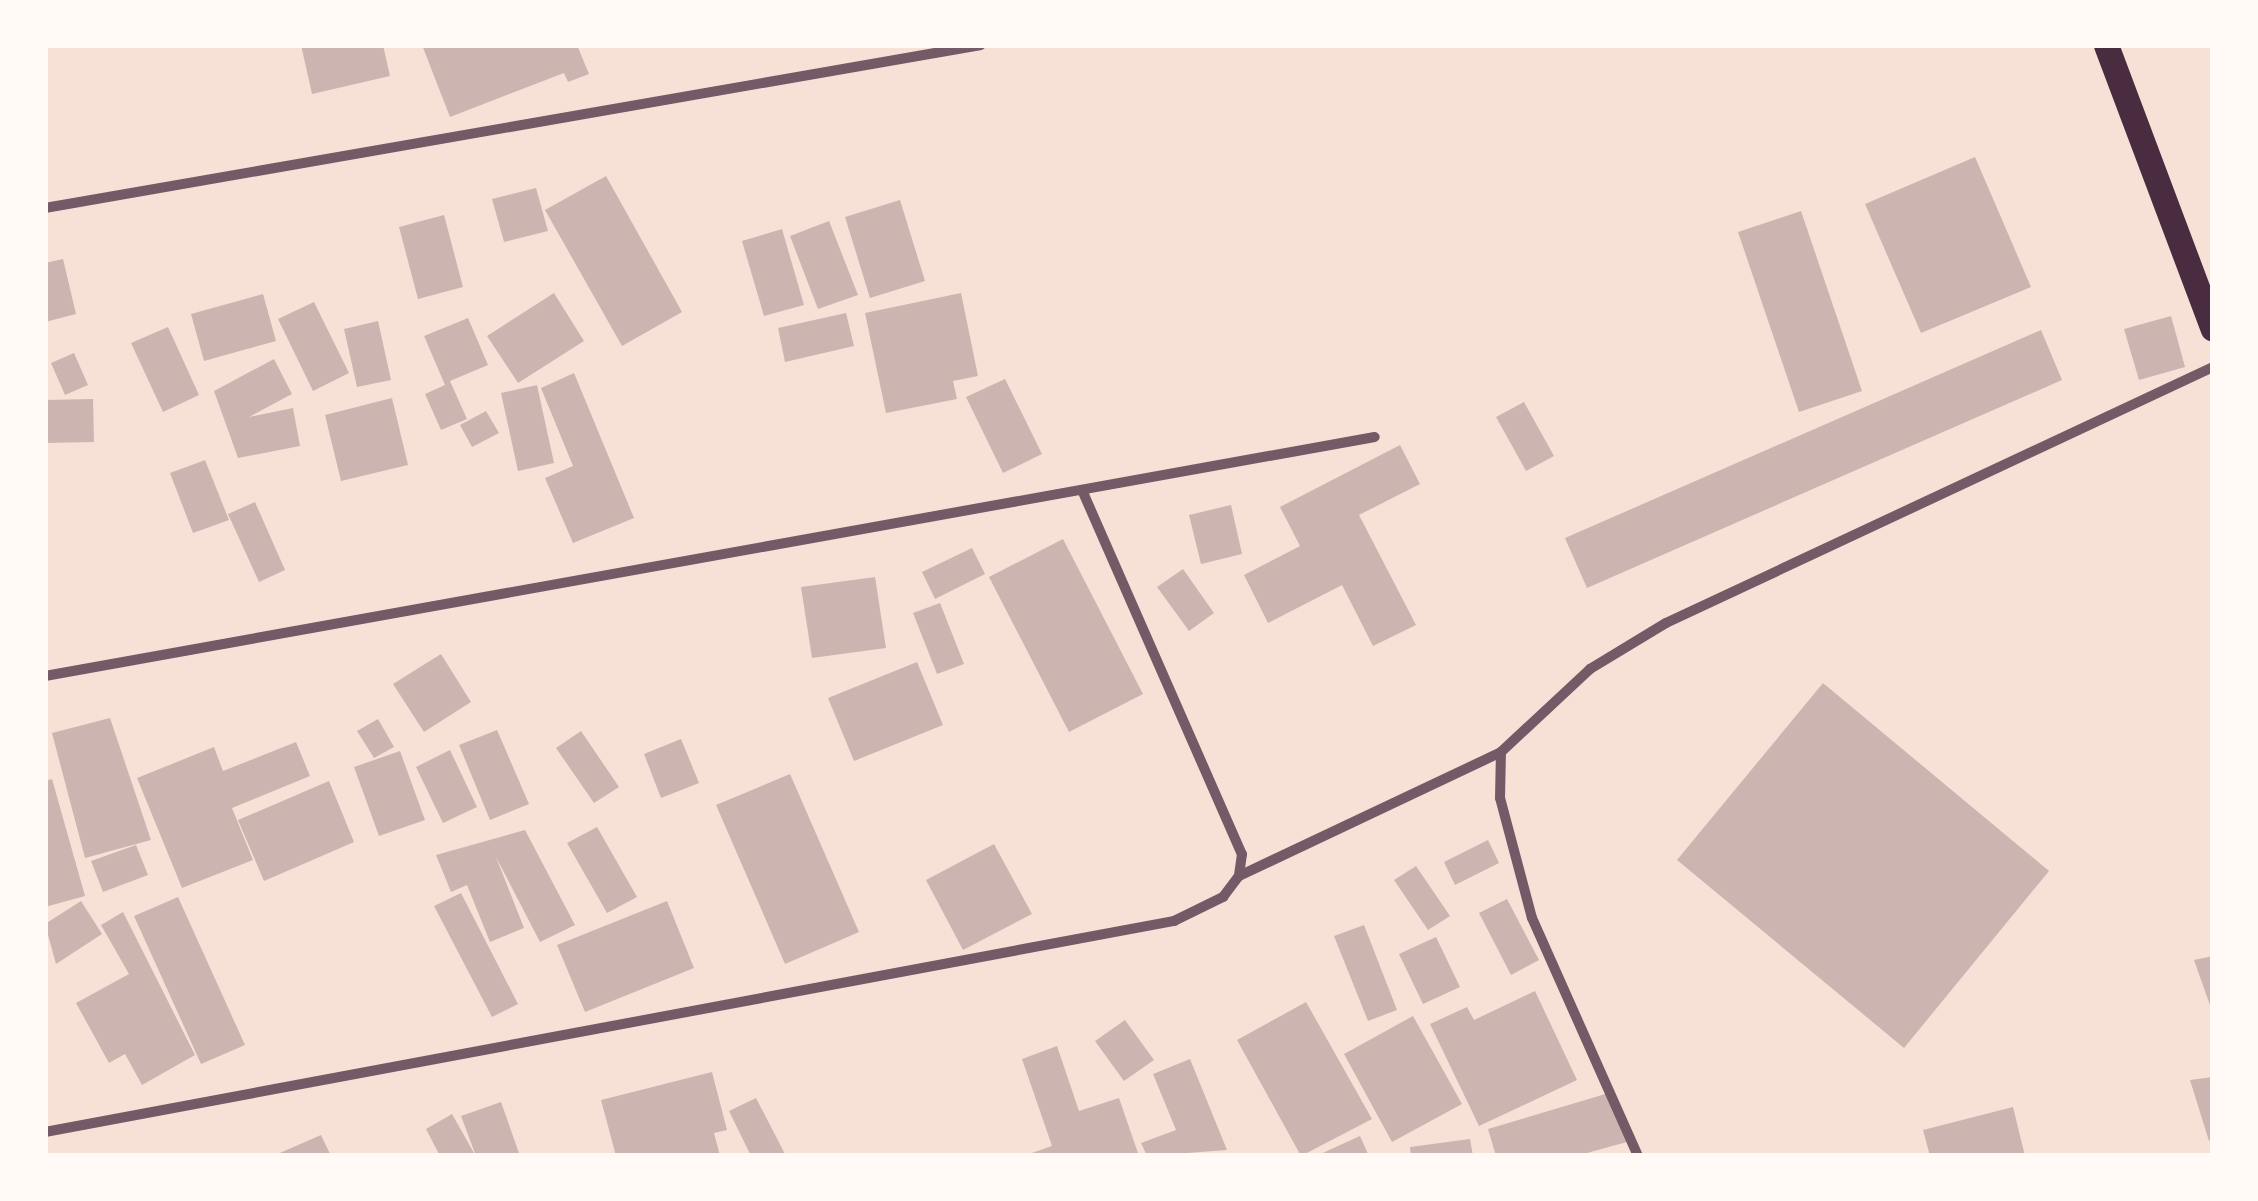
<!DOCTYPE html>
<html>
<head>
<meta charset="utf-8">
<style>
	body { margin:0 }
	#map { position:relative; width:2258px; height:1201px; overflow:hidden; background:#f7e1d7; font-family:Rubik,sans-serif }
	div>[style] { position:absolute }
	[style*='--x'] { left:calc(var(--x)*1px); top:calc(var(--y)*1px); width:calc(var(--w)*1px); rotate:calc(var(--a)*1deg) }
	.building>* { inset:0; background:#ccb4b1 }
	.minor>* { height:10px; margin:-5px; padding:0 5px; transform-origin:5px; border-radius:5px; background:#755966 }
	.primary>* { height:25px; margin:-12.5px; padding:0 12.5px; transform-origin:12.5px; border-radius:12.5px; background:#4a2c40 }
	span { translate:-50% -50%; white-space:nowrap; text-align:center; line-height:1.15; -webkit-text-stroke:10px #fffaf5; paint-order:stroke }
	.frame { position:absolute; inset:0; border:48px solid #fffaf5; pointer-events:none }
</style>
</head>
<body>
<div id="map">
	<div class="building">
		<div style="clip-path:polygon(301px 45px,383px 45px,390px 76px,312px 94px)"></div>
		<div style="clip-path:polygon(422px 45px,577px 45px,589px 74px,568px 82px,564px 73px,450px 117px)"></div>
		<div style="clip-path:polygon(1975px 157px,2031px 287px,1921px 333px,1865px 204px)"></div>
		<div style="clip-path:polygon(606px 176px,682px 312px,622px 346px,545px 210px)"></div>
		<div style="clip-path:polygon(536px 188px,548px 231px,504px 242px,492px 199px)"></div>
		<div style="clip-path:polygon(900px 200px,925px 281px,870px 298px,845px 217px)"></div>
		<div style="clip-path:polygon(1801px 211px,1862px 391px,1799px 412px,1738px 232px)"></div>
		<div style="clip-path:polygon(444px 215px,463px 287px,418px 299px,399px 227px)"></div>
		<div style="clip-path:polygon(829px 221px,858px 295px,818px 309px,790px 236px)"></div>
		<div style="clip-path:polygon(782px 229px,804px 305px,764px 316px,742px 241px)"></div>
		<div style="clip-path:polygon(63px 259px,76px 314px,45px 322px,45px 263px)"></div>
		<div style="clip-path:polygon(554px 293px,584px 341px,518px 383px,487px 336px)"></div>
		<div style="clip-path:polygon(961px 293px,978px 376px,953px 381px,957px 399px,886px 413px,865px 313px)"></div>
		<div style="clip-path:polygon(263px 294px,276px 341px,204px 361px,191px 314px)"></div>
		<div style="clip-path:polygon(314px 302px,349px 373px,313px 391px,278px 319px)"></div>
		<div style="clip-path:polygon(846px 313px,854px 346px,785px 362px,778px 328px)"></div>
		<div style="clip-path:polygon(2171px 316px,2185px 367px,2139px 380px,2124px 329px)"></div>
		<div style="clip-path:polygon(468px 318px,488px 365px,450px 381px,467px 419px,441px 430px,425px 394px,445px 385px,424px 336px)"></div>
		<div style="clip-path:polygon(378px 321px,391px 380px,357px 387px,344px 329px)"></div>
		<div style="clip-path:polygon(168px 327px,199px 395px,163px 412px,131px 343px)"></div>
		<div style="clip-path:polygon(2041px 330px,2062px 380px,1587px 588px,1565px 538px)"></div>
		<div style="clip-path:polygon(74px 353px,88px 385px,65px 395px,51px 363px)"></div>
		<div style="clip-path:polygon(274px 359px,292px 394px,249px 417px,293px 408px,300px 446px,238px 458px,214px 391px)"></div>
		<div style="clip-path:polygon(574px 373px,634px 518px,573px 543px,545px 478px,573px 466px,541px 388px)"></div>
		<div style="clip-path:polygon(1005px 379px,1042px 454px,1003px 473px,966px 397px)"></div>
		<div style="clip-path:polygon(537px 385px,554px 463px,518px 471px,501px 393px)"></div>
		<div style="clip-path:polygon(392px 398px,408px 465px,341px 481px,325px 415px)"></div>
		<div style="clip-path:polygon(93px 399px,94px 442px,45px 443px,45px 400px)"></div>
		<div style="clip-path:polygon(1524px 402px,1554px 456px,1526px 471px,1496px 417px)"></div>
		<div style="clip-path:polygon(486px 411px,499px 433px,472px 447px,460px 425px)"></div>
		<div style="clip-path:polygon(1400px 445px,1420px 484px,1359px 515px,1416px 625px,1373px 646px,1342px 585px,1268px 623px,1244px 575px,1300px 546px,1280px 507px)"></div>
		<div style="clip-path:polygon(205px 460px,229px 520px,193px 533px,170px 473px)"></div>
		<div style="clip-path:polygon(255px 502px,285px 570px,259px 582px,228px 514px)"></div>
		<div style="clip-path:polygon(1231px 505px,1242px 554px,1201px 564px,1189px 515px)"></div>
		<div style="clip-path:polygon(1063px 539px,1143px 694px,1069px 732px,989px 577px)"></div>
		<div style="clip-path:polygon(972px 548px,985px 574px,935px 599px,922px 572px)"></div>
		<div style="clip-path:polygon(1183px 569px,1214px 613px,1189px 631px,1157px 587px)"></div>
		<div style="clip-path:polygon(875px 577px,886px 648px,812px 658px,801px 587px)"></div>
		<div style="clip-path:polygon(940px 603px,964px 664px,937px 674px,913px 613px)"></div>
		<div style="clip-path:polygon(441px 654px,471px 702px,424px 732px,393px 684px)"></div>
		<div style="clip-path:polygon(917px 662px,943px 725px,854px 761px,828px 698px)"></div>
		<div style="clip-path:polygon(1823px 683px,2049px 871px,1904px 1048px,1677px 860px)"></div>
		<div style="clip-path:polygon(110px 718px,151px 840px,85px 858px,52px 733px)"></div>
		<div style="clip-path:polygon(378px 719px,394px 747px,374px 758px,357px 731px)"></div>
		<div style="clip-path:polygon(497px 730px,529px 804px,490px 820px,459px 745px)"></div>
		<div style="clip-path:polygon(581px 731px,619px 787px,594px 803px,556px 748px)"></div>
		<div style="clip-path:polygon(681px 739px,699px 783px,661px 798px,644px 754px)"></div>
		<div style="clip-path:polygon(296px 742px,310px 776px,232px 808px,253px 860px,182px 888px,137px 778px,214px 747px,223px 771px)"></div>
		<div style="clip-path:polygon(450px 750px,477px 807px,443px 823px,416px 767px)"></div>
		<div style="clip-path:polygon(400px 751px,425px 820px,379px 836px,354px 767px)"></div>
		<div style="clip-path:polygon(790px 774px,859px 932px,785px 964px,716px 805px)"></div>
		<div style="clip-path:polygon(52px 779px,85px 896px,45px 907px,45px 781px)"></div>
		<div style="clip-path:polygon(329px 781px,354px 842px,264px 881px,238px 820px)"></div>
		<div style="clip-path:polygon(597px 827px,637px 897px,607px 913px,567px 843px)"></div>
		<div style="clip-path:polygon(525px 830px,575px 925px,540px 942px,496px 857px,524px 928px,490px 942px,467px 885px,451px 892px,436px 855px)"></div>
		<div style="clip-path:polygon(1488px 840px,1499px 863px,1455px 885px,1444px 862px)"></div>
		<div style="clip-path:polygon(994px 844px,1032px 914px,963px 950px,926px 880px)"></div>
		<div style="clip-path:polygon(136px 845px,148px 875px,103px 892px,91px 861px)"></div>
		<div style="clip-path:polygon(1416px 866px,1450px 916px,1428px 930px,1394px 880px)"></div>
		<div style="clip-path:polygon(461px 893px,518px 1004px,492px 1017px,434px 906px)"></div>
		<div style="clip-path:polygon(178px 897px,245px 1045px,201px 1064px,134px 916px)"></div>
		<div style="clip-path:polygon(1507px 899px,1539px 960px,1511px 975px,1479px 913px)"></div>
		<div style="clip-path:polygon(81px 901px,102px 934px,56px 964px,45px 924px)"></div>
		<div style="clip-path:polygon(667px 901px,694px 968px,585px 1012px,557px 945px)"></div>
		<div style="clip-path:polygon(123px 912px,195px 1055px,142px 1085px,125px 1054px,109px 1063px,76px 1003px,129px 974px,101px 925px)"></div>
		<div style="clip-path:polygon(1364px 925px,1397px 1010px,1368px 1021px,1334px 936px)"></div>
		<div style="clip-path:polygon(1436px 937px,1460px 987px,1423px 1004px,1399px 954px)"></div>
		<div style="clip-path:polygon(2213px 956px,2213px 1011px,2212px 1011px,2194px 960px)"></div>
		<div style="clip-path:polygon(1535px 991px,1577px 1080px,1479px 1126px,1430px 1024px,1467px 1007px,1474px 1020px)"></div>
		<div style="clip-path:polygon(1306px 1002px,1372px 1119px,1301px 1156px,1237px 1040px)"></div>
		<div style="clip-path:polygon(1413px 1016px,1462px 1104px,1392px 1142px,1344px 1054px)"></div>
		<div style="clip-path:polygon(1125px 1020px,1154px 1060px,1124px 1081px,1095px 1041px)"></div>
		<div style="clip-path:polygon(1057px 1046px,1079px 1111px,1119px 1098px,1139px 1156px,1023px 1156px,1052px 1146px,1022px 1059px)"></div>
		<div style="clip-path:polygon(1190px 1059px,1227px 1150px,1147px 1156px,1141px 1143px,1176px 1130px,1153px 1074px)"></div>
		<div style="clip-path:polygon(712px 1072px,727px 1130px,714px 1133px,720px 1156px,616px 1156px,601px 1100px)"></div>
		<div style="clip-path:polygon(2213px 1077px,2213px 1140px,2209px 1141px,2190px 1080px)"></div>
		<div style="clip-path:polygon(1612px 1092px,1627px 1142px,1576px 1156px,1496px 1156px,1488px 1129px)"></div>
		<div style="clip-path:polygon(756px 1098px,786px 1156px,751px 1156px,729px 1111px)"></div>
		<div style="clip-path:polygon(501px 1102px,520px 1156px,476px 1156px,461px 1116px)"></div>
		<div style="clip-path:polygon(2013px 1107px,2025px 1156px,1930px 1156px,1923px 1130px)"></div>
		<div style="clip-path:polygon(452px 1114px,474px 1153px,468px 1156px,440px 1156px,426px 1129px)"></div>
		<div style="clip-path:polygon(321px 1135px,331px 1156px,273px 1156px)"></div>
		<div style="clip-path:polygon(1360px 1136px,1369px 1156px,1316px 1156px)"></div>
		<div style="clip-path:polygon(1470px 1139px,1473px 1156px,1411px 1156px,1410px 1147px)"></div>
	</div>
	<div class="minor">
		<div style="--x:45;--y:208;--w:950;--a:-9.88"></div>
		<div style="--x:1082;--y:490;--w:398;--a:66.3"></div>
		<div style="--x:1242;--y:854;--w:22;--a:98"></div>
		<div style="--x:45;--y:676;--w:1351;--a:-10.19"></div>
		<div style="--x:45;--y:1132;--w:1149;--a:-10.59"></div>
		<div style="--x:1174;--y:921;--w:55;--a:-26.1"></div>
		<div style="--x:1223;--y:897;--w:26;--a:-53"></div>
		<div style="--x:1239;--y:876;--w:290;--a:-25.3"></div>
		<div style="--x:1638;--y:1156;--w:261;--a:-114"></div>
		<div style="--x:1532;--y:918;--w:124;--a:-104.9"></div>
		<div style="--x:1500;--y:798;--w:46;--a:-88.8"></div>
		<div style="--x:1501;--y:752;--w:122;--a:-43"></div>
		<div style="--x:1590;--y:669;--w:89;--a:-31.2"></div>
		<div style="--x:1666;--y:623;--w:604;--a:-25.08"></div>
	</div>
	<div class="primary">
		<div style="--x:2106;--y:45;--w:303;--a:69.4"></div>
	</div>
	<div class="frame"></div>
</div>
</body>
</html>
